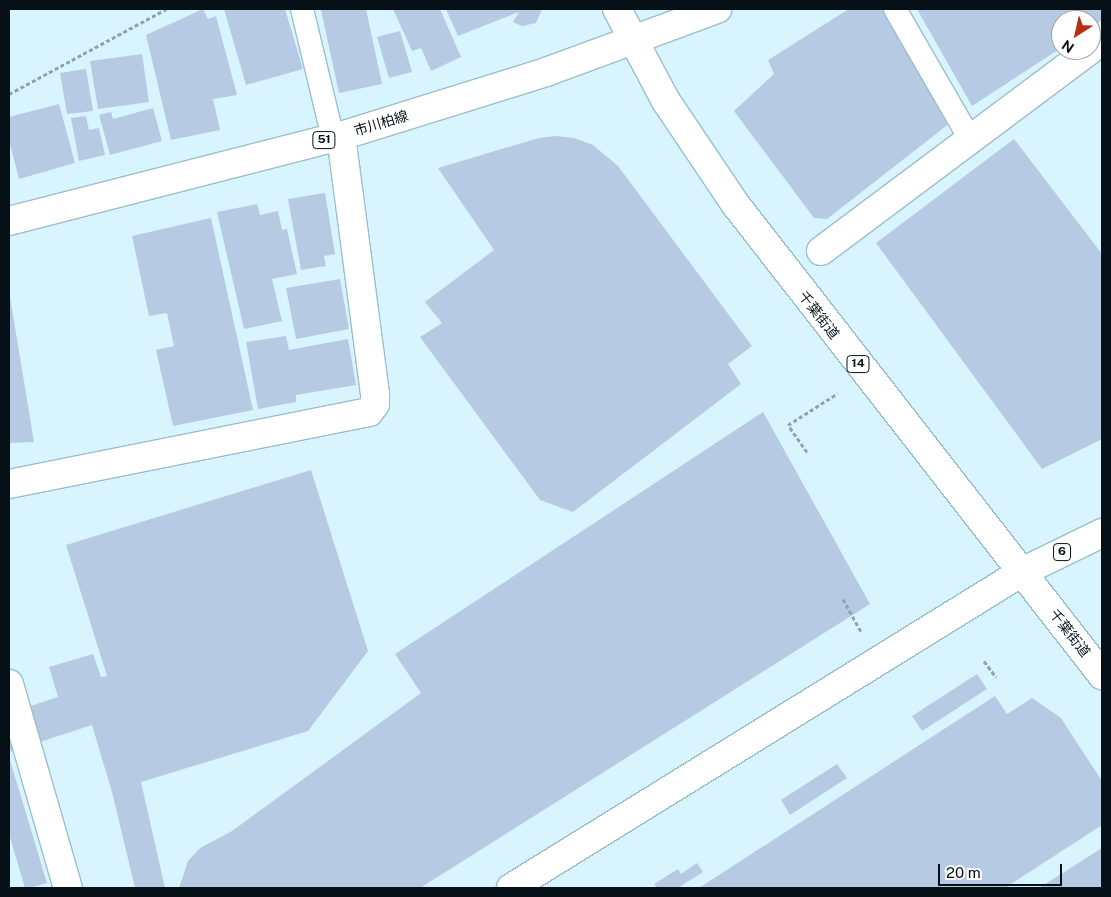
<!DOCTYPE html>
<html>
<head>
<meta charset="utf-8">
<style>
	body { margin:0 }
	#map { position:relative; width:1111px; height:897px; overflow:hidden; background:#d8f5ff; font-family:"Public Sans","Noto Sans JP",sans-serif }
	div>[style] { position:absolute }
	[style*='--x'] { left:calc(var(--x)*1px); top:calc(var(--y)*1px); width:calc(var(--w)*1px); rotate:calc(var(--a)*1deg) }
	.building>* { inset:0; background:#b6cae3 }
	.path>* { height:3px; margin-top:-1.5px; transform-origin:0; background:repeating-linear-gradient(90deg,#8da4ac 0 4px,transparent 0 6.5px) }
	.roads { filter:drop-shadow(1px 0 #9bbfca) drop-shadow(-1px 0 #9bbfca) drop-shadow(0 1px #9bbfca) drop-shadow(0 -1px #9bbfca) }
	.lane>* { height:22px; margin:-11px; padding:0 11px; transform-origin:11px; border-radius:11px; background:#fff }
	.street>* { height:28px; margin:-14px; padding:0 14px; transform-origin:14px; border-radius:14px; background:#fff }
	.secondary>* { height:28px; margin:-14px; padding:0 14px; transform-origin:14px; border-radius:14px; background:#fff }
	.primary>* { height:28px; margin:-14px; padding:0 14px; transform-origin:14px; border-radius:14px; background:#fff }
	.highway>* { height:28px; margin:-14px; padding:0 14px; transform-origin:14px; border-radius:14px; background:#fff }
	span { translate:-50% -50%; white-space:nowrap; text-align:center; line-height:1.15; -webkit-text-stroke:4px #fff; paint-order:stroke }
	.shield-label span { padding:1px 4px; background:#fff; border:1px solid; border-radius:4px; -webkit-text-stroke-width:0 }
	.shield-label { font-size:12px; color:#051116; font-weight:700 }
	.street-label { font-size:14px; color:#051116 }
	.frame { position:absolute; inset:0; border:10px solid #051116; pointer-events:none }
	.north { position:absolute; left:1051px; top:10px; width:50px; height:50px; box-sizing:border-box; background:#fff; border:1px solid #9ba0a2; border-radius:50%; rotate:215deg; font-size:14px; font-weight:700; line-height:20px; text-align:center; color:#051116 }
	.north::after { content:''; display:block; margin:auto; width:18px; height:22px; background:#b92e11; clip-path:polygon(50% 0,100% 100%,50% 72%,0 100%) }
	.scale { position:absolute; left:938px; top:864px; width:124px; height:22px; box-sizing:border-box; border:2px solid #051116; border-top:0; padding-left:6px; font-size:15px; line-height:18px; white-space:nowrap; color:#051116; -webkit-text-stroke:4px #fff; paint-order:stroke }
</style>
</head>
<body>
<div id="map">
	<div class="building">
		<div style="clip-path:polygon(203px 9px,208px 19px,216px 16px,237px 95px,213px 99px,220px 130px,171px 140px,146px 35px)"></div>
		<div style="clip-path:polygon(224px 9px,285px 9px,303px 69px,246px 85px)"></div>
		<div style="clip-path:polygon(328px 9px,366px 9px,382px 84px,339px 93px,321px 10px)"></div>
		<div style="clip-path:polygon(393px 9px,440px 9px,461px 57px,431px 71px,421px 48px,412px 51px)"></div>
		<div style="clip-path:polygon(446px 9px,542px 9px,536px 23px,522px 26px,513px 22px,519px 12px,458px 36px)"></div>
		<div style="clip-path:polygon(849px 9px,883px 9px,950px 123px,827px 219px,814px 218px,734px 111px,774px 74px,768px 60px)"></div>
		<div style="clip-path:polygon(917px 9px,1102px 9px,1102px 20px,1091px 28px,1091px 20px,1061px 20px,1061px 48px,972px 106px)"></div>
		<div style="clip-path:polygon(400px 31px,412px 72px,389px 78px,377px 37px)"></div>
		<div style="clip-path:polygon(142px 54px,149px 102px,98px 109px,90px 61px)"></div>
		<div style="clip-path:polygon(86px 69px,93px 111px,67px 114px,60px 73px)"></div>
		<div style="clip-path:polygon(59px 104px,75px 163px,19px 179px,9px 140px,9px 117px)"></div>
		<div style="clip-path:polygon(153px 108px,162px 141px,110px 155px,99px 115px,111px 112px,113px 119px)"></div>
		<div style="clip-path:polygon(86px 116px,89px 130px,99px 128px,105px 155px,79px 161px,71px 118px)"></div>
		<div style="clip-path:polygon(556px 136px,574px 138px,593px 145px,618px 166px,752px 346px,728px 364px,741px 384px,573px 512px,540px 500px,420px 337px,442px 323px,425px 302px,494px 250px,438px 168px,539px 138px)"></div>
		<div style="clip-path:polygon(1014px 139px,1102px 254px,1102px 439px,1042px 469px,876px 243px)"></div>
		<div style="clip-path:polygon(325px 193px,335px 254px,324px 256px,326px 266px,301px 270px,288px 199px)"></div>
		<div style="clip-path:polygon(257px 204px,260px 215px,278px 211px,282px 230px,287px 229px,297px 274px,272px 279px,282px 321px,244px 329px,217px 212px)"></div>
		<div style="clip-path:polygon(211px 218px,253px 410px,173px 426px,156px 350px,174px 346px,167px 313px,149px 316px,132px 236px)"></div>
		<div style="clip-path:polygon(340px 279px,349px 329px,296px 339px,286px 288px)"></div>
		<div style="clip-path:polygon(9px 297px,10px 297px,34px 442px,9px 443px)"></div>
		<div style="clip-path:polygon(286px 336px,289px 350px,348px 339px,356px 385px,296px 395px,296px 402px,258px 409px,246px 342px)"></div>
		<div style="clip-path:polygon(763px 412px,870px 604px,420px 888px,179px 888px,188px 861px,200px 848px,232px 831px,421px 693px,395px 654px)"></div>
		<div style="clip-path:polygon(311px 470px,368px 651px,308px 731px,141px 782px,165px 888px,135px 888px,112px 792px,92px 725px,9px 752px,9px 713px,58px 697px,49px 667px,93px 654px,101px 677px,107px 676px,66px 545px)"></div>
		<div style="clip-path:polygon(977px 674px,987px 689px,922px 731px,912px 716px)"></div>
		<div style="clip-path:polygon(995px 696px,1007px 714px,1032px 698px,1061px 718px,1102px 781px,1102px 825px,1005px 888px,699px 888px)"></div>
		<div style="clip-path:polygon(9px 757px,47px 883px,30px 888px,25px 888px,9px 834px)"></div>
		<div style="clip-path:polygon(837px 764px,847px 778px,790px 815px,781px 800px)"></div>
		<div style="clip-path:polygon(1102px 848px,1102px 888px,1039px 888px)"></div>
		<div style="clip-path:polygon(697px 863px,703px 872px,678px 888px,657px 888px,654px 884px,678px 869px,681px 874px)"></div>
	</div>
	<div class="path">
		<div style="--x:9;--y:94;--w:179;--a:-28.4"></div>
		<div style="--x:807;--y:452;--w:33;--a:-125"></div>
		<div style="--x:788;--y:425;--w:59;--a:-32.6"></div>
		<div style="--x:843;--y:599;--w:37;--a:61"></div>
		<div style="--x:984;--y:661;--w:20;--a:53"></div>
	</div>
	<div class="roads">
		<div class="lane">
			<div style="--x:302;--y:9;--w:133;--a:76.5"></div>
			<div style="--x:895;--y:9;--w:150;--a:60"></div>
		</div>
		<div class="street">
			<div style="--x:821;--y:251;--w:336;--a:-36.8"></div>
			<div style="--x:9;--y:484;--w:367;--a:-11.3"></div>
			<div style="--x:369;--y:412;--w:10;--a:-53"></div>
			<div style="--x:375;--y:404;--w:10;--a:-90"></div>
			<div style="--x:375;--y:394;--w:260;--a:-97.5"></div>
			<div style="--x:9;--y:684;--w:212;--a:73.9"></div>
		</div>
		<div class="secondary">
			<div style="--x:633;--y:40;--w:90;--a:-20.3"></div>
			<div style="--x:511;--y:888;--w:601;--a:-31.73"></div>
		</div>
		<div class="primary">
			<div style="--x:9;--y:221;--w:343;--a:-14.4"></div>
			<div style="--x:341;--y:136;--w:215;--a:-17.3"></div>
			<div style="--x:546;--y:72;--w:93;--a:-20.2"></div>
			<div style="--x:1022;--y:572;--w:89;--a:-26"></div>
		</div>
		<div class="highway">
			<div style="--x:617;--y:9;--w:104;--a:62"></div>
			<div style="--x:666;--y:101;--w:125;--a:56.1"></div>
			<div style="--x:736;--y:205;--w:596;--a:52.09"></div>
		</div>
	</div>
	<div class="shield-label">
		<span style="left:324px;top:140px">51</span>
		<span style="left:858px;top:364px">14</span>
		<span style="left:1062px;top:552px">6</span>
	</div>
	<div class="street-label">
		<span style="left:381px;top:123px;rotate:-17deg">市川柏線</span>
		<span style="left:819px;top:315px;rotate:52deg">千葉街道</span>
		<span style="left:1070px;top:633px;rotate:52deg">千葉街道</span>
	</div>
	<div class="frame"></div>
	<div class="north">N</div>
	<div class="scale">20 m</div>
</div>
</body>
</html>
